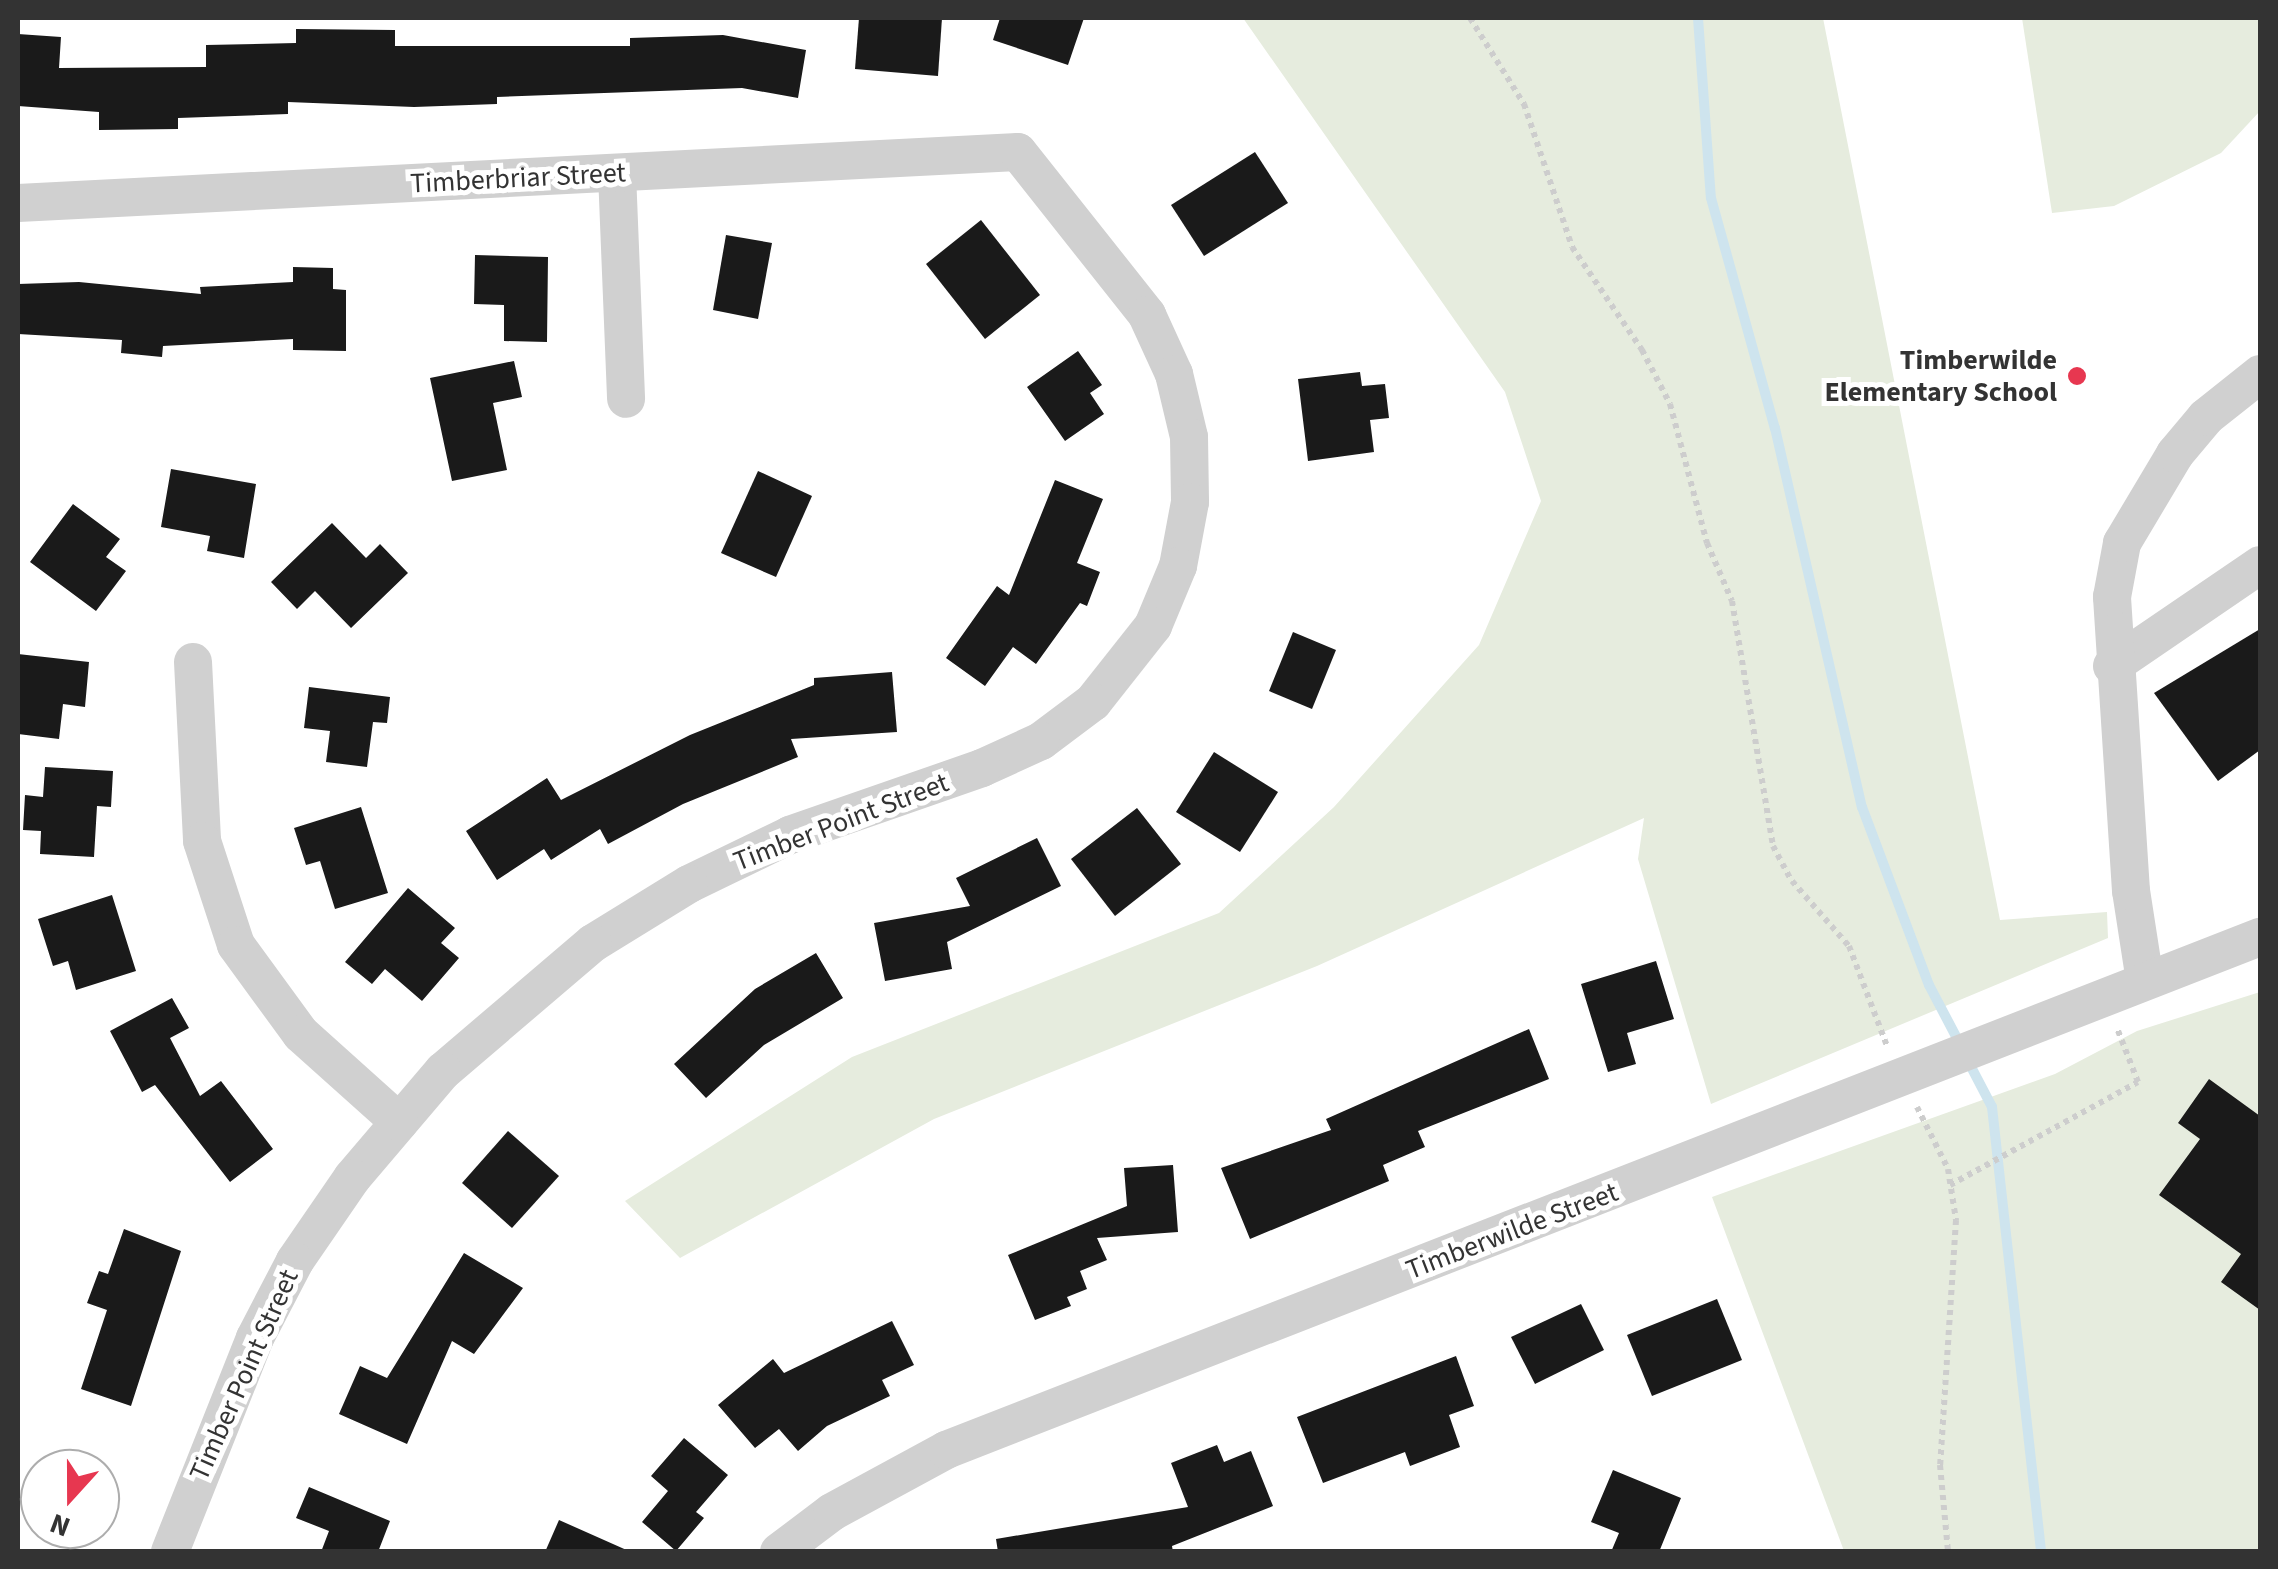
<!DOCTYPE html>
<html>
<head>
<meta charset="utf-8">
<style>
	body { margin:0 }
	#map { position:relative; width:2278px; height:1569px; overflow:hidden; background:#fff; font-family:"Source Sans 3",sans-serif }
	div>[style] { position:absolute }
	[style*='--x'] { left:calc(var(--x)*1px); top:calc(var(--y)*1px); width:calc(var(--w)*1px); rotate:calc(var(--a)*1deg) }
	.green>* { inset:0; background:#e6ecde }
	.stream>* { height:10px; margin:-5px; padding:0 5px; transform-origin:5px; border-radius:5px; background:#cee4ee }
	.building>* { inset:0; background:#1a1a1a }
	.path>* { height:6px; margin-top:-3px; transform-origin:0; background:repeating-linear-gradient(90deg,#cdcdcd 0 5px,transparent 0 10px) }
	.minor>* { height:38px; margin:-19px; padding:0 19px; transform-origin:19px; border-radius:19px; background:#d0d0d0 }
	.dots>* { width:28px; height:28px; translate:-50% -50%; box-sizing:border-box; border:5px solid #fff; border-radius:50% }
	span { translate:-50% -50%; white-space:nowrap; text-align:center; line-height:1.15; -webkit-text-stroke:10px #fff; paint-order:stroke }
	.street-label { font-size:28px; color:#333 }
	.poi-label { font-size:28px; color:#333; font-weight:700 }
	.right { translate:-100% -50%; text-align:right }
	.frame { position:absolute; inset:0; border:20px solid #333; pointer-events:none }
	.north { position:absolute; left:20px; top:1449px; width:100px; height:100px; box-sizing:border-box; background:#fff; border:2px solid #adadad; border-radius:50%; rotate:201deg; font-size:28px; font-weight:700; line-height:40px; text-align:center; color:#333 }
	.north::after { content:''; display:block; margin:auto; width:35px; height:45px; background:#e73750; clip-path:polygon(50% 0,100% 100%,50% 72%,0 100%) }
</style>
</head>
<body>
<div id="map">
	<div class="green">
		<div style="clip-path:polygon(1243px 18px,1823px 18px,2000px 920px,2107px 912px,2108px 938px,1711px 1104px,1638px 859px,1644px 818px,1317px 966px,934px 1119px,680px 1258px,625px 1201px,852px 1057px,1219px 913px,1334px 807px,1479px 645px,1541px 501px,1505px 392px)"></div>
		<div style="clip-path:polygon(2022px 18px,2260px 18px,2260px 111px,2221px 153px,2114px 206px,2052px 213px)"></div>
		<div style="clip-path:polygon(2260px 992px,2260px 1551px,1844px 1551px,1712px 1197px,2055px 1074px,2137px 1031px)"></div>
	</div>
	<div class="stream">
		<div style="--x:1698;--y:18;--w:180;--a:85.9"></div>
		<div style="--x:1711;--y:198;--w:239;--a:74.5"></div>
		<div style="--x:1775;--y:428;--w:389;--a:77.1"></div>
		<div style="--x:1862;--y:807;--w:190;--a:69.4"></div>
		<div style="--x:1929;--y:985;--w:69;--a:62.3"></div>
		<div style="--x:1968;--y:1061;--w:52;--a:62.4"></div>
		<div style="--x:1992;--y:1107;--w:448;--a:83.7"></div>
	</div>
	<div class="building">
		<div style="clip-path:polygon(859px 18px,942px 18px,938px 76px,855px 69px)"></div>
		<div style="clip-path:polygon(1000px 18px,1084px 18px,1068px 65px,993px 40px)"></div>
		<div style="clip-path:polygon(296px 29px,395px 30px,395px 46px,630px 46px,630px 38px,723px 35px,806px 50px,798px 98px,742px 88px,497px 97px,497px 104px,414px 107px,288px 102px,288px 114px,178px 118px,178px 129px,99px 130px,99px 112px,18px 106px,18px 34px,61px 37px,59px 68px,206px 67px,206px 45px,296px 43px)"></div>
		<div style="clip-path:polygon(1255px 152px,1288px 203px,1204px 256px,1171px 205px)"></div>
		<div style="clip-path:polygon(981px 220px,1040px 295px,985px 339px,926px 264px)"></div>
		<div style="clip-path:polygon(726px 235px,772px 243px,758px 319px,713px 310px)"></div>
		<div style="clip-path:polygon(475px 255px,548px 257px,547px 342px,504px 341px,504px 305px,474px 304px)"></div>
		<div style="clip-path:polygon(293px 267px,333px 268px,333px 289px,346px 290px,346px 351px,293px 350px,293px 339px,163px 346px,162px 357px,121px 353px,122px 340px,18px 334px,18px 284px,79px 282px,201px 294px,200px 287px,293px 282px)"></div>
		<div style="clip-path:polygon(1078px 351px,1102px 385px,1090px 393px,1104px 414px,1065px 441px,1027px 387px)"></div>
		<div style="clip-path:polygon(514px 361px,522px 397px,493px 403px,507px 470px,452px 481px,430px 378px)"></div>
		<div style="clip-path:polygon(1360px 372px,1362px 386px,1385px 384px,1389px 418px,1370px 420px,1374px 452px,1308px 461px,1298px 379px)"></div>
		<div style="clip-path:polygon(171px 469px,256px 484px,244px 558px,207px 551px,210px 536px,161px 527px)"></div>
		<div style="clip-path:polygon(758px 471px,812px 496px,776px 577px,721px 553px)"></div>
		<div style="clip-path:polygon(1055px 480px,1103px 499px,1077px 563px,1100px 572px,1087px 606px,1080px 603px,1036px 664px,1013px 647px,985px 686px,946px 658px,997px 586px,1009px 595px)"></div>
		<div style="clip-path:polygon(73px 504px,120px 539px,106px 557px,126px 571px,96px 611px,30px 562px)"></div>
		<div style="clip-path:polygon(332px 523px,366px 558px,380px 544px,408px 573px,351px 628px,315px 591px,297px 609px,271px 582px)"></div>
		<div style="clip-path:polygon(2260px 629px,2260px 750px,2218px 781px,2154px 693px)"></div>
		<div style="clip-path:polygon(1293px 632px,1336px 650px,1312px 709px,1269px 691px)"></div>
		<div style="clip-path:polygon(18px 654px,89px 662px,85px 707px,63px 704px,59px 739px,18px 734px)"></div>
		<div style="clip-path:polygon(892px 672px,897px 732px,791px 739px,798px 757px,683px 804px,608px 844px,600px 829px,551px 860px,544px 849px,497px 880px,466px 831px,547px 778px,561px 800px,690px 735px,814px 685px,814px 678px)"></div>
		<div style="clip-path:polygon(309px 687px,390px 697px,387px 723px,373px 722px,367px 767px,326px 762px,330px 731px,304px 728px)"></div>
		<div style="clip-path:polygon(1214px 752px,1278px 792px,1240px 852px,1176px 812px)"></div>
		<div style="clip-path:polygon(45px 767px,113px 771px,111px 807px,97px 806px,94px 857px,40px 854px,41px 831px,23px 830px,25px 795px,43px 797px)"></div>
		<div style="clip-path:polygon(361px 807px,388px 893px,335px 909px,320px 861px,306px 865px,294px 828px)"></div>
		<div style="clip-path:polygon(1137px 808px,1181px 864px,1115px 916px,1071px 859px)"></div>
		<div style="clip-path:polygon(1037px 838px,1061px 886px,947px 942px,952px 969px,885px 981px,874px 923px,970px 906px,956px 878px)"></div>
		<div style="clip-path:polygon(408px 888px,455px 928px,441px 943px,459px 958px,422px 1001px,385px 969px,372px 984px,345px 962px)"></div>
		<div style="clip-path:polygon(112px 895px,136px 971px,76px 990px,68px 961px,53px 966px,38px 919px)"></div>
		<div style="clip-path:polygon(816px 953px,843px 998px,764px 1045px,706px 1098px,674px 1064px,755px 989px)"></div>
		<div style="clip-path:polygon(1656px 961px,1674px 1019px,1627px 1033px,1636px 1064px,1608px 1072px,1581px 984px)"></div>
		<div style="clip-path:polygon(172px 998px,189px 1028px,170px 1038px,200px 1096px,221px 1081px,273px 1149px,230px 1182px,155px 1085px,142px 1092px,110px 1031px)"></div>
		<div style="clip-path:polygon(1529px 1029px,1549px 1079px,1418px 1131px,1425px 1147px,1383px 1165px,1389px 1181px,1250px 1239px,1221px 1168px,1331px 1130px,1326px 1119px)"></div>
		<div style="clip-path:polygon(2209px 1079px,2260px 1116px,2260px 1310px,2221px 1282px,2241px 1254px,2159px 1195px,2200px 1139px,2178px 1123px)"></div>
		<div style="clip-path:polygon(508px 1131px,559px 1176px,512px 1228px,462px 1183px)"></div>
		<div style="clip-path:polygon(1173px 1165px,1178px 1232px,1097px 1238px,1107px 1260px,1080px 1271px,1087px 1289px,1067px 1297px,1071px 1306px,1035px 1320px,1008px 1255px,1127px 1206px,1124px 1168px)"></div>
		<div style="clip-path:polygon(124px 1229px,181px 1251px,131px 1406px,81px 1389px,107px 1310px,87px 1303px,99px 1271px,108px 1274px)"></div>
		<div style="clip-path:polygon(464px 1253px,523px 1288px,474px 1354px,452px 1341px,407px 1444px,339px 1414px,360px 1366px,387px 1378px)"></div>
		<div style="clip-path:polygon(1717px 1299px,1742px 1360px,1652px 1396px,1627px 1335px)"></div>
		<div style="clip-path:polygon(1581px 1304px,1604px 1350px,1535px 1384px,1511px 1337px)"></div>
		<div style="clip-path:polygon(892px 1321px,914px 1365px,882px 1380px,890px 1396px,827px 1426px,798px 1451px,779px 1429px,755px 1448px,718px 1405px,773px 1359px,784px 1373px)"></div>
		<div style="clip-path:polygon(1456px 1356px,1474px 1406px,1449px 1415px,1460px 1447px,1410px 1466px,1405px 1452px,1323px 1483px,1297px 1417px)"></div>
		<div style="clip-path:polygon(684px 1438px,728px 1475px,696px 1512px,704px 1518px,676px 1551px,642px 1522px,668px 1491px,651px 1476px)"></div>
		<div style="clip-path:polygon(1217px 1445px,1224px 1462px,1251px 1451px,1273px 1506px,1172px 1546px,1173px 1552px,998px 1552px,996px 1539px,1188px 1507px,1171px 1463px)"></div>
		<div style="clip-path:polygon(1613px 1470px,1681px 1498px,1659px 1552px,1611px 1552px,1619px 1533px,1591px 1522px)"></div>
		<div style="clip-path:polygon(309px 1487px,390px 1521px,378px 1552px,321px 1552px,329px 1531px,296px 1518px)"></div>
		<div style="clip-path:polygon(559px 1520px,631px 1552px,545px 1552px)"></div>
	</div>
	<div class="path">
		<div style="--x:1470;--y:18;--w:102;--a:57.9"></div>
		<div style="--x:1524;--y:104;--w:151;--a:71.4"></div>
		<div style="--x:1572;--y:247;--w:125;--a:55.8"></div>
		<div style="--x:1642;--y:350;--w:61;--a:62.6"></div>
		<div style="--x:1670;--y:404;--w:144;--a:75.1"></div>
		<div style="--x:1707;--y:543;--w:63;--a:66.7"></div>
		<div style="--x:1732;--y:601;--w:248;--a:80.5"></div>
		<div style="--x:1773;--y:846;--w:40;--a:62"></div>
		<div style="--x:1792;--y:881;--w:86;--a:48.8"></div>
		<div style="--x:1849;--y:946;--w:107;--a:69.2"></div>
		<div style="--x:1917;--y:1107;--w:69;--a:63.4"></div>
		<div style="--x:1948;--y:1169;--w:52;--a:81.1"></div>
		<div style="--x:1956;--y:1220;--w:246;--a:93.7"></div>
		<div style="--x:1940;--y:1465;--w:87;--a:84.7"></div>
		<div style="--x:1950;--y:1185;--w:214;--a:-28.7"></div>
		<div style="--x:2138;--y:1082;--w:58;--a:-111.3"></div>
	</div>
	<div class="minor">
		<div style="--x:617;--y:173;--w:226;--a:87.7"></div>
		<div style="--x:18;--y:203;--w:1001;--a:-2.92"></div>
		<div style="--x:1018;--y:152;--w:208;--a:51.6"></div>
		<div style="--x:1147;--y:315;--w:65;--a:65.4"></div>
		<div style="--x:1174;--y:374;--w:65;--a:76.6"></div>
		<div style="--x:1189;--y:437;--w:65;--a:89.1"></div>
		<div style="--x:1190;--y:502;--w:65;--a:100.6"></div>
		<div style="--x:1178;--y:566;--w:65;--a:112.6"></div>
		<div style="--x:1153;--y:626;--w:97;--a:128.3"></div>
		<div style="--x:1093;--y:702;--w:65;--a:143.1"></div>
		<div style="--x:1041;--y:741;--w:65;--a:155.4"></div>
		<div style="--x:982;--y:768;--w:203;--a:160.8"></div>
		<div style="--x:790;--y:835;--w:112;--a:154.1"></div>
		<div style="--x:689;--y:884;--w:113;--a:148.4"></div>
		<div style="--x:593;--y:943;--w:197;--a:139.5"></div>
		<div style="--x:443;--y:1071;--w:140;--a:130.4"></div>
		<div style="--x:352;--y:1178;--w:101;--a:124.5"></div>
		<div style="--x:295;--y:1261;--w:87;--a:117.5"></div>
		<div style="--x:255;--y:1338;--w:230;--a:111.7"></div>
		<div style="--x:193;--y:662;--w:179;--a:87.1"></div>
		<div style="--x:202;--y:841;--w:109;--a:71.9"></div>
		<div style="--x:236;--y:945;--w:110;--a:53.9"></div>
		<div style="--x:301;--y:1034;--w:132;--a:41.9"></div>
		<div style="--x:2112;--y:666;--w:179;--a:-34.3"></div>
		<div style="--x:2145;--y:981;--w:91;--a:-98.8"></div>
		<div style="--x:2131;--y:891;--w:295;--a:-93.7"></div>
		<div style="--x:2112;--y:597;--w:55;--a:-79.5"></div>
		<div style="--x:2122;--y:543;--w:104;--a:-59.2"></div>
		<div style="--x:2175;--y:454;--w:48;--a:-50"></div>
		<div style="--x:2206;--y:417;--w:69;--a:-38.5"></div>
		<div style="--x:779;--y:1552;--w:66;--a:-37"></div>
		<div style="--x:832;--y:1512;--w:130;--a:-28.5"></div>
		<div style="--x:946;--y:1450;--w:1411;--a:-21.33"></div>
	</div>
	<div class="dots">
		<div style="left:2077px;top:376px;background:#e73750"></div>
	</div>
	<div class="street-label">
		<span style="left:518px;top:178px;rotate:-3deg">Timberbriar Street</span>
		<span style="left:841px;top:822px;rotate:-21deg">Timber Point Street</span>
		<span style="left:1512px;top:1231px;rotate:-21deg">Timberwilde Street</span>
		<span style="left:244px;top:1375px;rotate:-66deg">Timber Point Street</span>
	</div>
	<div class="poi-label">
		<span class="right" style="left:2057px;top:376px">Timberwilde<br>Elementary School</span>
	</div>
	<div class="frame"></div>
	<div class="north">N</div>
</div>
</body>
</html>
